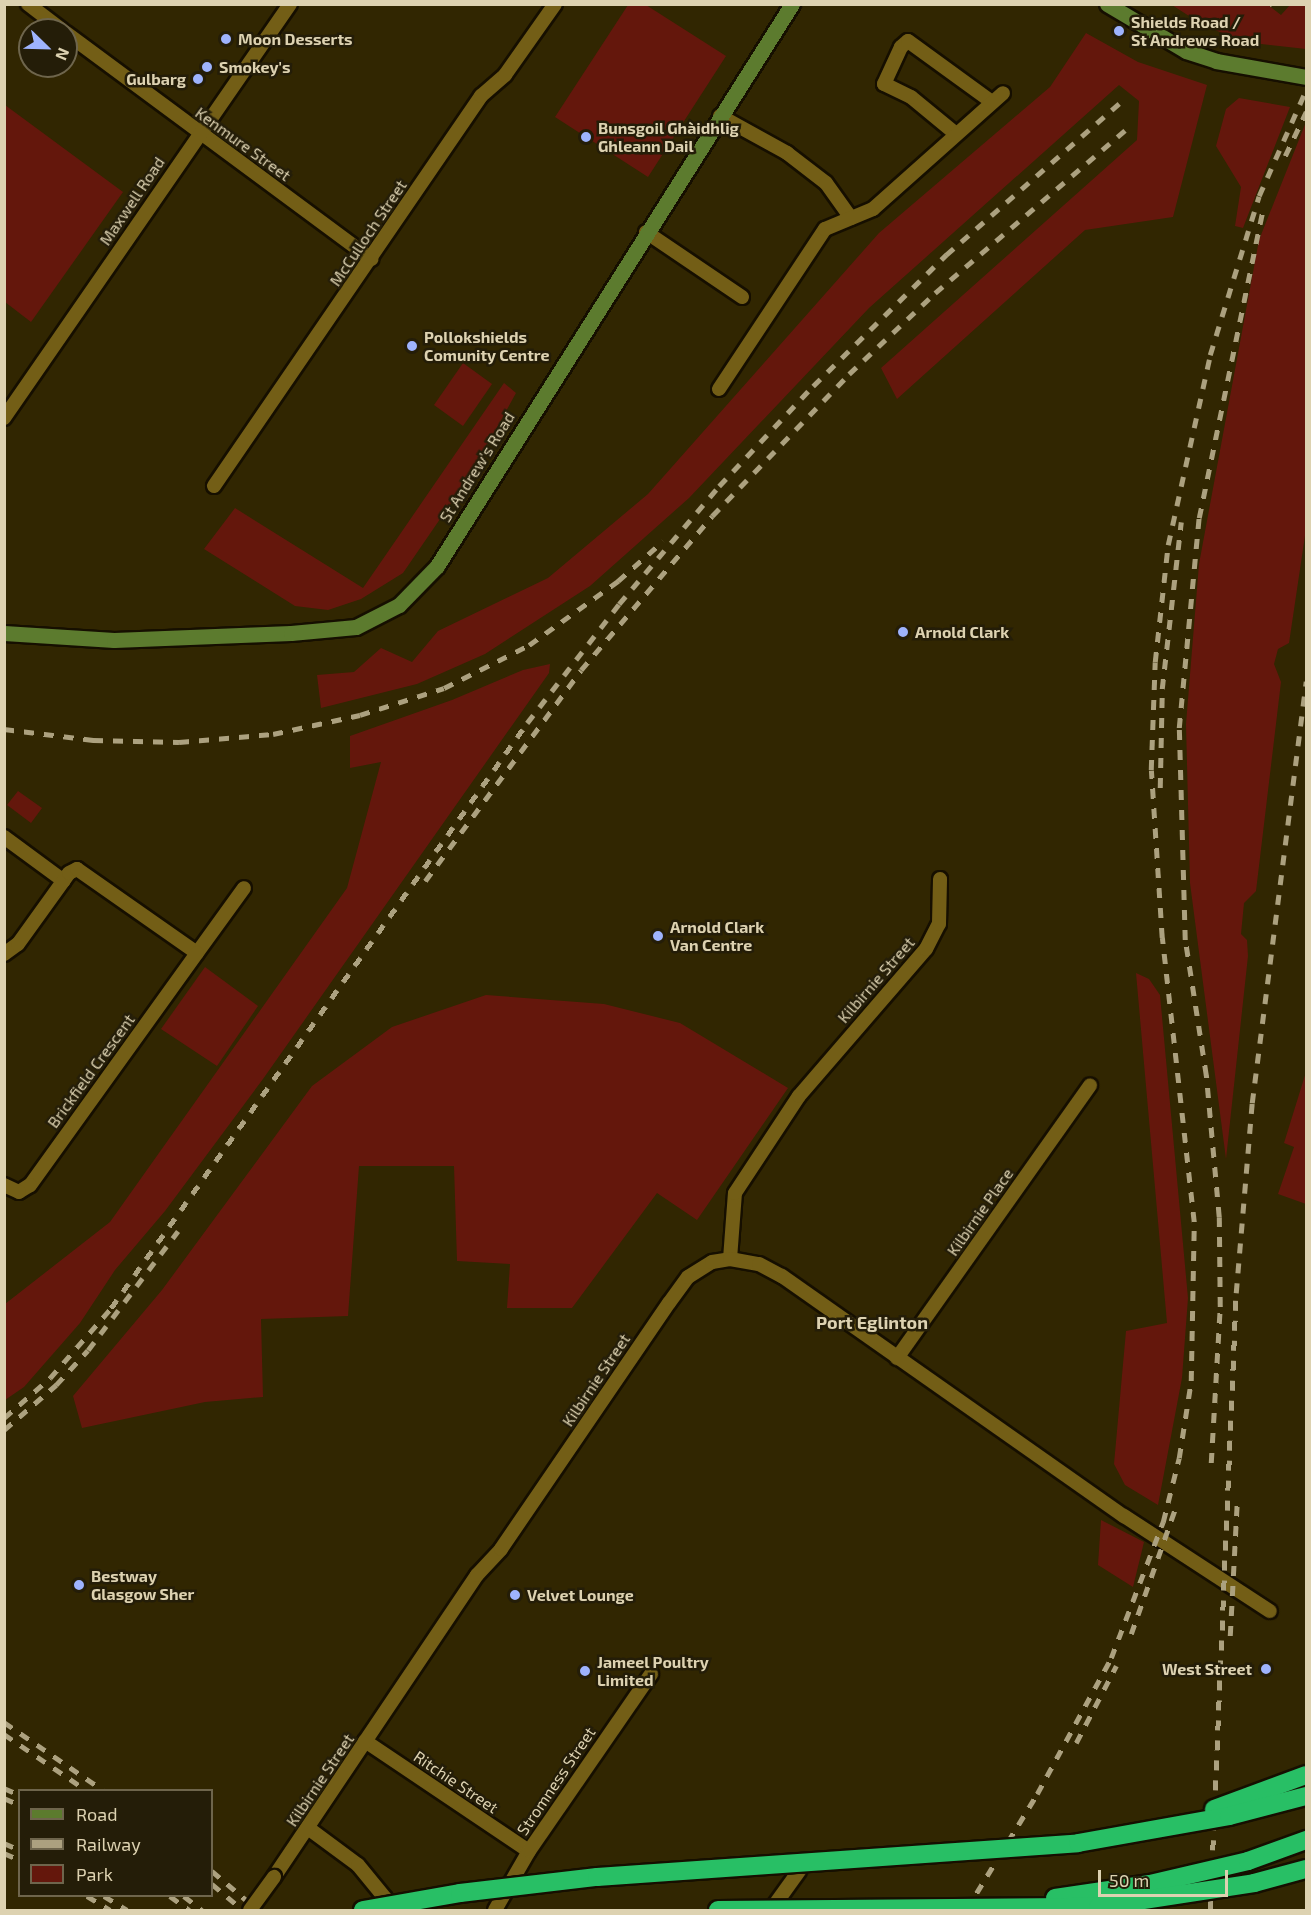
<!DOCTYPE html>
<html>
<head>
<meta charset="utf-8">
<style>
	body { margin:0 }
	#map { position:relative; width:1311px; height:1915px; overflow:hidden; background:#312601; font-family:"Exo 2",sans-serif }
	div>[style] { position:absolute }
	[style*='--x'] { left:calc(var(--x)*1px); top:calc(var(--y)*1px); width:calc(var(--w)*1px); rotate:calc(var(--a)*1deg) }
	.green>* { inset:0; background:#64170c }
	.roads { filter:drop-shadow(2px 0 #160f00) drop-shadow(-2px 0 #160f00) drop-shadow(0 2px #160f00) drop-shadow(0 -2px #160f00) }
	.street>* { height:14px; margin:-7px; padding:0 7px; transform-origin:7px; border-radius:7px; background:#735e16 }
	.secondary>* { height:15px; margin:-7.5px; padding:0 7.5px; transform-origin:7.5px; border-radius:7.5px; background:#5c7b2e }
	.rail>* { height:4.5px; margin-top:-2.25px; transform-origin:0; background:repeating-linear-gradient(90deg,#aca17f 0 10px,transparent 0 20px) }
	.bridges { filter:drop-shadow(2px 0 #160f00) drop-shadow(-2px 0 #160f00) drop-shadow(0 2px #160f00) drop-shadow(0 -2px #160f00) }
	.street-bridge>* { height:14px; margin:-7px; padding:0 7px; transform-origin:7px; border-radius:7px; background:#735e16 }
	.highway-bridge>* { height:18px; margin:-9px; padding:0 9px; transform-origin:9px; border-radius:9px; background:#28bf65 }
	.dots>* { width:16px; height:16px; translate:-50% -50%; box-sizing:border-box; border:3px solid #241d08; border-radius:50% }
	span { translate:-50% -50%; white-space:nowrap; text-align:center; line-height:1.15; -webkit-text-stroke:5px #241d08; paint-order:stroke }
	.poi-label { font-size:16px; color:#ddd2b1; font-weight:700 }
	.left { translate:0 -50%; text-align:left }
	.right { translate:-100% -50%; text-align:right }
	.street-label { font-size:16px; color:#ddd2b1 }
	.neighbourhood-label { font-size:18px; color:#ddd2b1; font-weight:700 }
	.frame { position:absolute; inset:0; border:6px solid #ddd2b1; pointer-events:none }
	.legend { position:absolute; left:18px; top:1789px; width:195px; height:108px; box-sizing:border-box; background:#241d08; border:2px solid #6e654c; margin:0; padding:8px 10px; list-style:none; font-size:18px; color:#ddd2b1 }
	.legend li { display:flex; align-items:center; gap:12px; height:30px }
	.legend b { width:30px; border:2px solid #6e654c }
	.north { position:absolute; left:18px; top:18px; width:60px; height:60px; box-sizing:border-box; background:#241d08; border:2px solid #6e654c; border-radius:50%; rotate:113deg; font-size:16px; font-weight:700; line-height:24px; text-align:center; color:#ddd2b1 }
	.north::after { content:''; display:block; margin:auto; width:21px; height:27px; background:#9eb3fd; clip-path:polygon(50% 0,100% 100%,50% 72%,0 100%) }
	.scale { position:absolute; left:1098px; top:1870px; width:130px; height:27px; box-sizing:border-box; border:3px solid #ddd2b1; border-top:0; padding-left:8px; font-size:18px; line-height:21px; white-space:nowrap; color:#ddd2b1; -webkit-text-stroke:4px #241d08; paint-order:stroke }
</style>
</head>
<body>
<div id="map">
	<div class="green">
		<div style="clip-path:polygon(628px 5px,646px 5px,726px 56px,648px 177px,555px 117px)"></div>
		<div style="clip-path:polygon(1172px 5px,1268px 5px,1281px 15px,1290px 5px,1306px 5px,1306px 49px,1244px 42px,1203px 25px)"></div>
		<div style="clip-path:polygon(1086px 33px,1138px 62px,1207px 85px,1173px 217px,1085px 230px,897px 399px,881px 368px,1137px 140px,1139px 101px,1119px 85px,869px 308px,689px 498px,590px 586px,485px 654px,417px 684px,321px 708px,317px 675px,354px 672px,381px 648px,412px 662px,438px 631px,548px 578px,648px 494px,879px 233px,1050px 87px)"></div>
		<div style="clip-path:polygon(1239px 98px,1290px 107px,1243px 228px,1235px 226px,1241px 187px,1216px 146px,1226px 109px)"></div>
		<div style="clip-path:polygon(5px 105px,123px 192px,31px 322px,5px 302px)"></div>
		<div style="clip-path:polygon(1306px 122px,1306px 529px,1289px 643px,1278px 649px,1274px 664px,1281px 682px,1256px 891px,1244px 903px,1241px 934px,1247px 940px,1248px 956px,1226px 1159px,1190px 883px,1186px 724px,1199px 564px,1259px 240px)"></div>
		<div style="clip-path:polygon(463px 363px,492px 384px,463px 426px,434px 405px)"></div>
		<div style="clip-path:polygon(504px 383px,516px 393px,473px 471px,403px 573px,361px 599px,328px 610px,295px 606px,204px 549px,235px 508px,363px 588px)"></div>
		<div style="clip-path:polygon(550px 664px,549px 673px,263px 1079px,165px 1211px,115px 1270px,80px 1323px,24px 1387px,5px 1400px,5px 1304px,110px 1222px,347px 888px,381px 762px,350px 768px,350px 736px,452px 700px,523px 670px)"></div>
		<div style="clip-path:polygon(18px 791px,42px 808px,31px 823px,7px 805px)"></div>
		<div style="clip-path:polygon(205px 967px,258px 1006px,217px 1066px,161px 1029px)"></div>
		<div style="clip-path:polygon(1136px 973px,1149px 979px,1160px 995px,1188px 1298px,1182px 1378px,1158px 1505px,1125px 1485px,1114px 1464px,1126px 1331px,1167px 1323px)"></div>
		<div style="clip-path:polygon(486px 995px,604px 1004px,680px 1023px,788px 1088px,697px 1220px,657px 1193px,572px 1308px,507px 1308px,510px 1264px,457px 1261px,454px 1166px,359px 1166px,348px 1316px,261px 1319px,263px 1397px,205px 1402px,82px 1428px,73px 1396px,162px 1290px,312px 1086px,392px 1027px)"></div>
		<div style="clip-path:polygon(1306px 1072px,1306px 1204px,1278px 1194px,1294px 1147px,1284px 1143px)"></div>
		<div style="clip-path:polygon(1101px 1520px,1144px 1542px,1133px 1587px,1098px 1565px)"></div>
	</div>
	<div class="roads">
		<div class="street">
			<div style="--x:28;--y:4;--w:43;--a:37.4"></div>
			<div style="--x:66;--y:33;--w:380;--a:36.5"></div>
			<div style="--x:720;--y:116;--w:77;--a:28.9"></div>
			<div style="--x:787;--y:153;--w:49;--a:37.6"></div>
			<div style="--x:826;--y:183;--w:43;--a:54.5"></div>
			<div style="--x:956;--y:134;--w:58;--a:-140.6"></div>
			<div style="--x:911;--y:97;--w:30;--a:-154"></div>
			<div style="--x:884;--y:84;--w:41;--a:-65.3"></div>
			<div style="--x:901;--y:47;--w:9;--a:-41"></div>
			<div style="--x:908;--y:41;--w:104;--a:36"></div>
			<div style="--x:646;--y:232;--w:116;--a:34.1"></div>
			<div style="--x:719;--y:389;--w:192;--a:-56.5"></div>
			<div style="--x:825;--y:229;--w:52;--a:-22.6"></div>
			<div style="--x:873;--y:209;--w:174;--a:-41.7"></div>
			<div style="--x:4;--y:418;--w:503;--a:-55.36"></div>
			<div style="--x:214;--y:486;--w:473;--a:-55.6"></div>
			<div style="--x:481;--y:96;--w:32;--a:-41"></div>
			<div style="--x:505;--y:75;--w:87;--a:-54.8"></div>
			<div style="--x:4;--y:837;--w:74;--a:36.3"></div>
			<div style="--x:197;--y:953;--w:80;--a:-54.1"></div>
			<div style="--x:4;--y:954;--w:17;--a:-36"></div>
			<div style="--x:18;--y:944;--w:87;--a:-54.3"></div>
			<div style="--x:69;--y:873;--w:9;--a:-27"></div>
			<div style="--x:77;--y:869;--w:146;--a:35"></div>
			<div style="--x:197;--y:953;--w:286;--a:125.7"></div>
			<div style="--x:30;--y:1185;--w:13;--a:148"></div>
			<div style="--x:19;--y:1192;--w:17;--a:-155"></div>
			<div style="--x:730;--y:1259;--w:66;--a:-85.7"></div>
			<div style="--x:735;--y:1193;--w:116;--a:-56.6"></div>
			<div style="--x:799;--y:1096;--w:194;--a:-49.2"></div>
			<div style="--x:926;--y:949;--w:28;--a:-63"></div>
			<div style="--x:939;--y:924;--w:45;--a:-88.7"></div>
			<div style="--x:897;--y:1358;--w:334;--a:-54.7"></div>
			<div style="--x:365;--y:1741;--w:197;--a:33.9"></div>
			<div style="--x:308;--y:1828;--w:62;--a:36.5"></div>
			<div style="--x:358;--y:1865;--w:43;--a:50.7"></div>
			<div style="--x:385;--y:1898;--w:13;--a:72"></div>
			<div style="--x:274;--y:1877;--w:364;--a:-56.1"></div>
			<div style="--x:477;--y:1575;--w:35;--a:-47"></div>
			<div style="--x:501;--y:1549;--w:298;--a:-55.7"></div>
			<div style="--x:669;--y:1303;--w:32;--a:-54"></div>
			<div style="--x:688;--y:1277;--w:28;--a:-32"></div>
			<div style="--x:712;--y:1262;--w:18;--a:-9"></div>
			<div style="--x:730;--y:1259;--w:29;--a:10"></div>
			<div style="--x:759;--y:1264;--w:26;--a:28"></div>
			<div style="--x:782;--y:1276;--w:418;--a:35.1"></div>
			<div style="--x:1124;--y:1516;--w:174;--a:33.1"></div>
			<div style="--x:495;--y:1910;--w:68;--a:-60"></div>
			<div style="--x:529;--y:1851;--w:215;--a:-55.4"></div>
			<div style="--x:771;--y:1910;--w:48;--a:-54.3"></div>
		</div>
		<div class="secondary">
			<div style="--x:1107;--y:4;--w:92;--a:30.7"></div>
			<div style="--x:1186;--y:51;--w:32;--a:18"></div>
			<div style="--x:1216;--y:61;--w:91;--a:10.1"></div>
			<div style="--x:4;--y:633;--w:110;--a:3.6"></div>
			<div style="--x:114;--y:640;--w:177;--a:-2.3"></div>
			<div style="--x:291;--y:633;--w:65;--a:-5.3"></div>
			<div style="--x:356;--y:627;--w:48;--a:-27.1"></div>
			<div style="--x:399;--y:605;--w:54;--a:-45.7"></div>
			<div style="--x:437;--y:566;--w:665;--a:-57.72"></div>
		</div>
	</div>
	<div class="rail">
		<div style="--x:1269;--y:5;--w:1;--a:-45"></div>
		<div style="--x:1285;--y:156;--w:49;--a:-64.5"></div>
		<div style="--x:4;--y:729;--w:90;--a:7"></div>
		<div style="--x:93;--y:740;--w:86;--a:1.3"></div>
		<div style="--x:179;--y:742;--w:94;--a:-4.9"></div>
		<div style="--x:273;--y:734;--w:89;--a:-12.3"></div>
		<div style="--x:360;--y:715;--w:88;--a:-17.8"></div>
		<div style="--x:444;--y:688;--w:95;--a:-26.8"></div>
		<div style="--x:529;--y:645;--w:110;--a:-35.7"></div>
		<div style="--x:618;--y:581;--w:60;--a:-41.6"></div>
		<div style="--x:1160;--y:788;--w:99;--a:-88.8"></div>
		<div style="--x:1162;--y:689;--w:168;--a:-83.5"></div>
		<div style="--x:425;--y:881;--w:262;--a:-53.5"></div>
		<div style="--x:581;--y:670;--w:202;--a:-49.6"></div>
		<div style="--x:712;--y:516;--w:197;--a:-46"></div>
		<div style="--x:849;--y:374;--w:118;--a:-43.3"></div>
		<div style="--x:935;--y:293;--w:258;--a:-40.6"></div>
		<div style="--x:4;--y:1418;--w:61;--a:-41"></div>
		<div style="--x:50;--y:1378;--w:93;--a:-48.9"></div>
		<div style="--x:111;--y:1308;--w:718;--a:-54.58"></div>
		<div style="--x:527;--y:723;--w:150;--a:-52.3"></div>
		<div style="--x:619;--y:604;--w:155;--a:-49.7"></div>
		<div style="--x:719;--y:486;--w:137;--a:-46.8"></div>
		<div style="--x:813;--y:386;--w:187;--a:-44.6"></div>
		<div style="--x:946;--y:255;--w:235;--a:-41.2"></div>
		<div style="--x:4;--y:1430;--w:69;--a:-40.9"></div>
		<div style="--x:56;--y:1385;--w:47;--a:-47.6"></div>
		<div style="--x:88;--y:1350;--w:149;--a:-52.9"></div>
		<div style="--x:1211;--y:1463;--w:156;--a:-86.7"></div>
		<div style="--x:1220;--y:1307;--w:90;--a:-90.6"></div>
		<div style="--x:1219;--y:1217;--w:143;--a:-95.2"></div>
		<div style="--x:1206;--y:1075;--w:137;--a:-98.8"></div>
		<div style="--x:1185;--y:940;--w:212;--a:-91.6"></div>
		<div style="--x:1179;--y:728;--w:211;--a:-84.6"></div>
		<div style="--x:1199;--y:518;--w:316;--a:-78.3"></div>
		<div style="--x:1131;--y:1634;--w:136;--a:-70.6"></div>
		<div style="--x:1230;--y:1636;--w:132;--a:-87"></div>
		<div style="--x:4;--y:1722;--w:120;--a:34.5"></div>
		<div style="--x:4;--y:1734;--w:99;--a:34.3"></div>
		<div style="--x:1076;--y:1743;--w:87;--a:-62.5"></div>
		<div style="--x:4;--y:1788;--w:17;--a:24"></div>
		<div style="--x:4;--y:1798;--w:17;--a:24"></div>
		<div style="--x:4;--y:1843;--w:17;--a:24"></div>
		<div style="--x:4;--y:1853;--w:17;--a:24"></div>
		<div style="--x:212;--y:1871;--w:60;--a:40.3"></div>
		<div style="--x:212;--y:1884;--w:40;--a:40"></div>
		<div style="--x:87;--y:1896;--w:27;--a:31"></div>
		<div style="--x:104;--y:1896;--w:27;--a:31"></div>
		<div style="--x:170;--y:1896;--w:24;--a:36"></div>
		<div style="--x:184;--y:1896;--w:23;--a:38"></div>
		<div style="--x:966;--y:1910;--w:136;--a:-58.5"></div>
		<div style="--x:1037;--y:1794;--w:155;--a:-61.4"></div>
		<div style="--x:1111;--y:1658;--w:146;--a:-69.1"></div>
		<div style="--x:1163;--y:1522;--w:66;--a:-76"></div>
		<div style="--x:1179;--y:1458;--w:78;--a:-81.1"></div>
		<div style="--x:1191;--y:1381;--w:159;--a:-88.9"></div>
		<div style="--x:1194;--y:1222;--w:286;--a:-96.4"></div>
		<div style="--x:1162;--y:938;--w:168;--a:-93.7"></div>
		<div style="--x:1151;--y:770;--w:108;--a:-87.9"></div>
		<div style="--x:1155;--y:662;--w:118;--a:-83.7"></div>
		<div style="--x:1168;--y:545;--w:195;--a:-77.5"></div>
		<div style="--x:1210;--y:355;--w:166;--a:-72.9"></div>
		<div style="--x:1259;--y:196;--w:116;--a:-66.1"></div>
		<div style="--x:1210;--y:1910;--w:618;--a:-87.59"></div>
		<div style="--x:1236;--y:1293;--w:191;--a:-85.2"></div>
		<div style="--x:1252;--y:1103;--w:425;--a:-82.7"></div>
	</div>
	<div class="bridges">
		<div class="street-bridge">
			<div style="--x:250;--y:1910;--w:41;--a:-54"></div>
		</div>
		<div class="highway-bridge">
			<div style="--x:1214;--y:1809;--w:98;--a:-20.3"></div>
			<div style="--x:1055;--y:1898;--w:96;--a:-8.4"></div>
			<div style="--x:1150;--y:1884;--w:101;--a:-13.2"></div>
			<div style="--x:1248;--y:1861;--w:62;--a:-19.9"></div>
			<div style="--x:363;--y:1910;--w:98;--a:-9.9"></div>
			<div style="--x:460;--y:1893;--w:138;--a:-6.7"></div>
			<div style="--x:597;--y:1877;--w:482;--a:-4"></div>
			<div style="--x:1078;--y:1843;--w:153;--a:-10.1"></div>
			<div style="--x:1229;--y:1816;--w:80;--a:-14.6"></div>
			<div style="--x:718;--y:1910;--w:380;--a:-0.5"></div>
			<div style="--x:1098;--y:1907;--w:158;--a:-8.7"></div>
			<div style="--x:1254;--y:1883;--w:54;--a:-15.1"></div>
		</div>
	</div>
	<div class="dots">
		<div style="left:1119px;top:31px;background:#9eb3fd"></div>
		<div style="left:226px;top:39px;background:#9eb3fd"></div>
		<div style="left:207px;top:67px;background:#9eb3fd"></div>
		<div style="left:198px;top:79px;background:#9eb3fd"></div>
		<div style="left:586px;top:137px;background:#9eb3fd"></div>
		<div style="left:412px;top:346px;background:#9eb3fd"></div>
		<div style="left:903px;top:632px;background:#9eb3fd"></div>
		<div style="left:658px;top:936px;background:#9eb3fd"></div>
		<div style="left:79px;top:1585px;background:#9eb3fd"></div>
		<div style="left:515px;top:1595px;background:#9eb3fd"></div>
		<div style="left:1266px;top:1669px;background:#9eb3fd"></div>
		<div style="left:585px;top:1671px;background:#9eb3fd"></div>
	</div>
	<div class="poi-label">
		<span class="left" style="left:1131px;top:31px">Shields Road /<br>St Andrews Road</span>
		<span class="left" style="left:238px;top:39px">Moon Desserts</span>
		<span class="left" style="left:219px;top:67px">Smokey's</span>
		<span class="right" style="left:186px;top:79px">Gulbarg</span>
		<span class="left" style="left:598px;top:137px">Bunsgoil Ghàidhlig<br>Ghleann Dail</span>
		<span class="left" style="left:424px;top:346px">Pollokshields<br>Comunity Centre</span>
		<span class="left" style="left:915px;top:632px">Arnold Clark</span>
		<span class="left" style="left:670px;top:936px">Arnold Clark<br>Van Centre</span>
		<span class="left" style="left:91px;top:1585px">Bestway<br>Glasgow Sher</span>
		<span class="left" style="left:527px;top:1595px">Velvet Lounge</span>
		<span class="left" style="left:597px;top:1671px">Jameel Poultry<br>Limited</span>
		<span class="right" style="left:1252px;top:1669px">West Street</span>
	</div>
	<div class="street-label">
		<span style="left:243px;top:144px;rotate:36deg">Kenmure Street</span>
		<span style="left:132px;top:201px;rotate:-56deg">Maxwell Road</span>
		<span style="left:368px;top:233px;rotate:-56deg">McCulloch Street</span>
		<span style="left:477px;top:467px;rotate:-58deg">St Andrew's Road</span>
		<span style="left:876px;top:980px;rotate:-49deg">Kilbirnie Street</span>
		<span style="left:91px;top:1071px;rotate:-54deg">Brickfield Crescent</span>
		<span style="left:980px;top:1212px;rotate:-55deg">Kilbirnie Place</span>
		<span style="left:596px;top:1380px;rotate:-56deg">Kilbirnie Street</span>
		<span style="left:320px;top:1780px;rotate:-56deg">Kilbirnie Street</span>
		<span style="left:556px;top:1781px;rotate:-56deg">Stromness Street</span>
		<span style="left:456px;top:1782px;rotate:34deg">Ritchie Street</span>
	</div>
	<div class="neighbourhood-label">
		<span style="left:872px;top:1322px">Port Eglinton</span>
	</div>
	<div class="frame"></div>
	<ul class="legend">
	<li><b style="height:8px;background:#5c7b2e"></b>Road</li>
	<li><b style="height:8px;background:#aca17f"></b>Railway</li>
	<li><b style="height:16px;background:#64170c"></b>Park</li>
	</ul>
	<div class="north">N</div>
	<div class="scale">50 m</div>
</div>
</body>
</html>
